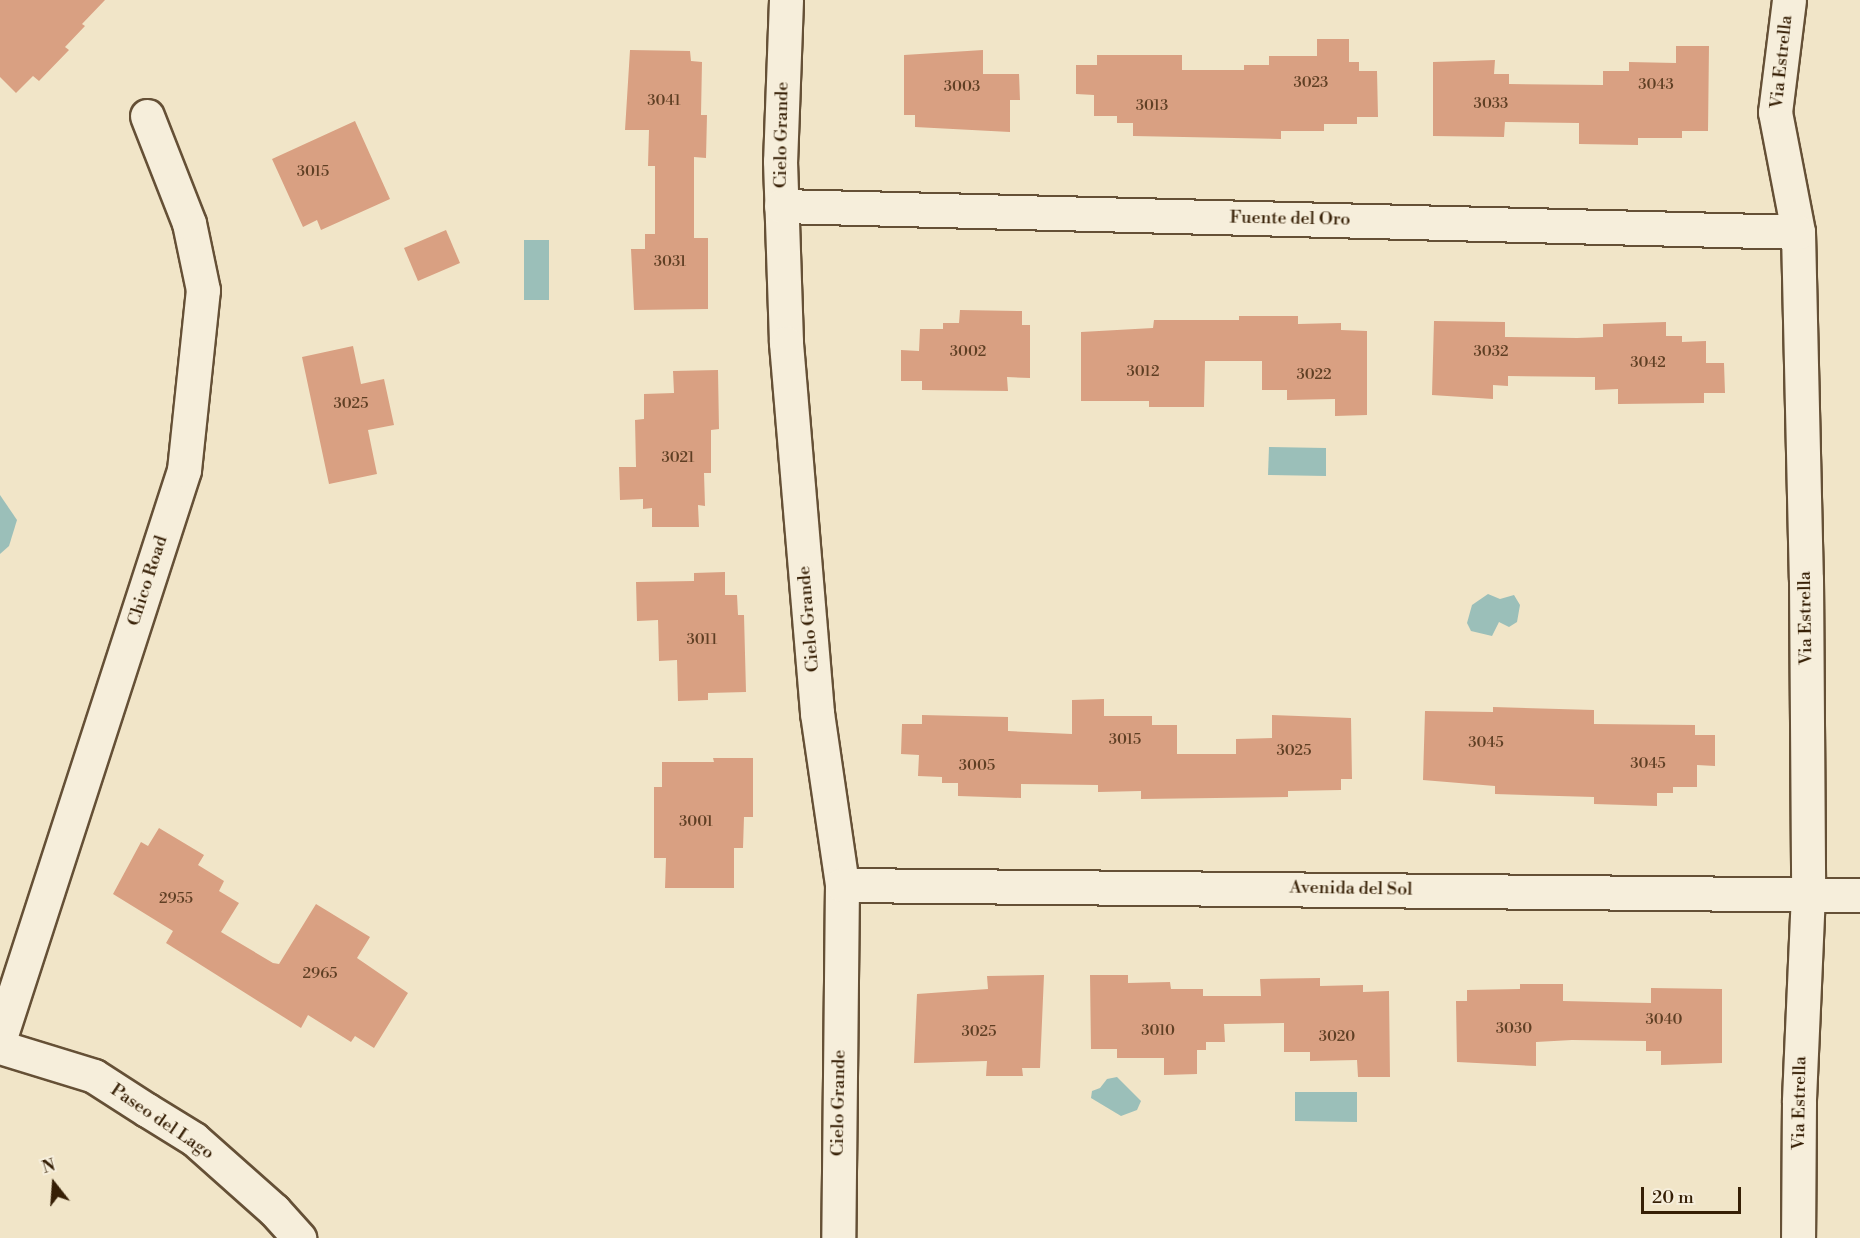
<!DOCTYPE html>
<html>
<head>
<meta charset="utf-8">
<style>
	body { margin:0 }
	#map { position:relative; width:1860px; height:1238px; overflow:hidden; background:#f1e5c8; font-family:"Libre Bodoni",serif }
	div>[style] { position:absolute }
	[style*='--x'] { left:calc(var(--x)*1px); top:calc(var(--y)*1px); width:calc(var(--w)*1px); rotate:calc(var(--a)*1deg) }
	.water>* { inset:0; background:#9bbfb9 }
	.building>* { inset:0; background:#d9a082 }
	.roads { filter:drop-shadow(2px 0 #655036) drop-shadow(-2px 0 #655036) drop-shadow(0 2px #655036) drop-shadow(0 -2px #655036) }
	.street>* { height:33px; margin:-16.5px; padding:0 16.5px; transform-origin:16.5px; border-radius:16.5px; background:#f6eedb }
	span { translate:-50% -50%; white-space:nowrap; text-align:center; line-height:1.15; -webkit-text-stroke:4.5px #f6eedb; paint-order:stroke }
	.number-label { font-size:15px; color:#5f3f24 }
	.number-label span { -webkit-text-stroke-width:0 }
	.street-label { font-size:18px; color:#361f05 }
	.north { position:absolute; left:24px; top:1154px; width:60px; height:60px; -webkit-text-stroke:4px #f6eedb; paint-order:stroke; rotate:343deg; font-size:16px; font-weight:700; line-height:24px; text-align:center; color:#361f05 }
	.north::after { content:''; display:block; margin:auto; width:21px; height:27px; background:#361f05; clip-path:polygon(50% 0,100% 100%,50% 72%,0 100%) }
	.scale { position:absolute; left:1641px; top:1187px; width:100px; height:27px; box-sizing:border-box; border:3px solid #361f05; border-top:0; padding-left:8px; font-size:18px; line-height:21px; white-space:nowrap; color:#361f05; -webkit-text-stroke:4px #f6eedb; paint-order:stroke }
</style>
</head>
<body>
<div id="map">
	<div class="water">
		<div style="clip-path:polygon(524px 240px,549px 240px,549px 300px,524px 300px)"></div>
		<div style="clip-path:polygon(1269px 447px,1326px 448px,1326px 476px,1268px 475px)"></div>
		<div style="clip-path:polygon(0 495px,17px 520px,9px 546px,0 554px)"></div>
		<div style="clip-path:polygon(1488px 594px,1500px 599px,1514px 595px,1520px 605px,1517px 622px,1509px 627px,1499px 622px,1492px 636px,1471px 631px,1467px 623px,1472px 605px)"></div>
		<div style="clip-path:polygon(1117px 1077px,1141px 1101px,1137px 1110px,1121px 1116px,1091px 1098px,1092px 1091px,1100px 1088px,1107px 1079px)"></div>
		<div style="clip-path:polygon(1295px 1092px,1357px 1092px,1357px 1122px,1295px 1121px)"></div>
	</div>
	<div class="building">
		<div style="clip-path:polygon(0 0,105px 0,82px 24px,85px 26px,65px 47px,69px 50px,39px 81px,33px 76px,16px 93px,0 77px)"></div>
		<div style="clip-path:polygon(1317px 39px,1349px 39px,1349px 62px,1359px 62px,1359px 71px,1377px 71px,1378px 117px,1357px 117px,1357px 124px,1324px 124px,1324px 131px,1281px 131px,1281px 139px,1133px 136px,1133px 123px,1117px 123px,1117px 116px,1094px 116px,1094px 95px,1076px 94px,1076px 65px,1097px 65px,1097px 55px,1182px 55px,1182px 70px,1244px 70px,1244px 65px,1269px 65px,1269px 56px,1317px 56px)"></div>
		<div style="clip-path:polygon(1676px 46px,1709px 46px,1708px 131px,1682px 131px,1682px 138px,1638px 138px,1638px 145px,1579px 144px,1579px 123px,1505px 122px,1504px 137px,1433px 136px,1433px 62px,1495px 60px,1494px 74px,1509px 74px,1509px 84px,1603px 85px,1603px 71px,1629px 71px,1629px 62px,1676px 63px)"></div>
		<div style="clip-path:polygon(630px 50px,690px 51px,691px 61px,702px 62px,701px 115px,707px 115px,706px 158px,694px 157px,694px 238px,708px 238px,708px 309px,634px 310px,631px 249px,645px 249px,645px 234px,655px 234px,655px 166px,648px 166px,649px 130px,625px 130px)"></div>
		<div style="clip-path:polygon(983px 50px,983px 74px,1019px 74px,1020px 100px,1010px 100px,1010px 132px,915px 127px,915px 115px,904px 115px,904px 55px)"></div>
		<div style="clip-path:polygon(355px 121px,390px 199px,321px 230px,317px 220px,303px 227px,272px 159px)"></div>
		<div style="clip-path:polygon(446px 230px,460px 263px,418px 281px,404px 248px)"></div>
		<div style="clip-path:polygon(960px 310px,1022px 311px,1022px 325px,1030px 325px,1030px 378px,1007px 377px,1008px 391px,922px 390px,922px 381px,901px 381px,901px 350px,919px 351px,920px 329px,943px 329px,943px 323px,959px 323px)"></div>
		<div style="clip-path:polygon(1239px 316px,1298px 316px,1298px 324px,1341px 323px,1341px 330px,1367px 331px,1367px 415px,1335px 416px,1335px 399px,1287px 400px,1287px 390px,1262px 390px,1262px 361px,1205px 361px,1204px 407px,1149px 407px,1149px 401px,1081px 401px,1081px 332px,1153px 328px,1154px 320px,1239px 320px)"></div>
		<div style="clip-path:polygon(1434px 321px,1505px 322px,1505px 337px,1577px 338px,1603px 337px,1603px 324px,1666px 322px,1666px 336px,1682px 336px,1682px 342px,1706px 341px,1706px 363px,1724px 363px,1725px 393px,1704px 393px,1704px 403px,1618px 404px,1618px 389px,1595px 390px,1595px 377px,1508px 376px,1508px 386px,1493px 385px,1493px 399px,1432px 395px)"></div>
		<div style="clip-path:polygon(353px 346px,361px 384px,384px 379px,394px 425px,368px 430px,377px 474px,329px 484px,302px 357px)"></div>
		<div style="clip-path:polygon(718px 370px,719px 429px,711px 430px,711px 473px,704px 473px,705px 506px,698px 505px,699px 527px,652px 527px,652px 508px,643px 509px,643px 499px,620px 500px,619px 467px,636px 467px,635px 420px,644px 419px,644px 394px,674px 393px,673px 371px)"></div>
		<div style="clip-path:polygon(725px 572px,725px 595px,737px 595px,738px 615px,744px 615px,746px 692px,708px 693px,708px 700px,678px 701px,677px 660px,659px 661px,658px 620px,637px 621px,636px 582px,694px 581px,694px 573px)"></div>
		<div style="clip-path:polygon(1104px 699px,1104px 716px,1152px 716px,1152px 725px,1177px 725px,1177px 754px,1236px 754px,1236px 739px,1272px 738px,1272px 715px,1351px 718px,1352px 779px,1341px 779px,1341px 790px,1288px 791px,1288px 797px,1141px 799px,1141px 791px,1098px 792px,1098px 785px,1021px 784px,1021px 798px,958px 796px,958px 783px,942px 783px,942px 777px,918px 776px,919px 755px,901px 754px,902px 724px,922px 724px,922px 715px,1008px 717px,1008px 731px,1072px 734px,1072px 700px)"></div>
		<div style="clip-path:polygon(1493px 707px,1594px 710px,1594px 724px,1695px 725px,1695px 735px,1715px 735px,1715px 766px,1697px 765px,1697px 787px,1673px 787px,1673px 793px,1657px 793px,1657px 806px,1594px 804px,1594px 797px,1495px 794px,1495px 786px,1423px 780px,1425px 711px,1493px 712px)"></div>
		<div style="clip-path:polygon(713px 758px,753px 758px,753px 817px,744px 817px,743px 848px,734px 848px,734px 888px,665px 888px,666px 858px,654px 858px,654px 787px,662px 787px,662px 762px,714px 762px)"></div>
		<div style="clip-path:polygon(159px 828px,204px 855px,198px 865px,224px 881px,219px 891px,239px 903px,221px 932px,273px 963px,279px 964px,316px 904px,370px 937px,357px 958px,408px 993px,374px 1048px,355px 1036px,351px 1042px,308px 1015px,301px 1028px,166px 943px,173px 931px,113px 894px,141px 842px,148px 846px)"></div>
		<div style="clip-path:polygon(1044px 975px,1040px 1068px,1022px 1068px,1023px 1076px,986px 1076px,987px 1061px,914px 1063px,917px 994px,988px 989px,987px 976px)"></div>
		<div style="clip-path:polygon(1090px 975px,1128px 975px,1128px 983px,1170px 982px,1171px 989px,1203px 989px,1203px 996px,1261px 996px,1260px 979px,1320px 978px,1320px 986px,1363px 985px,1363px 992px,1389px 991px,1390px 1077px,1358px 1077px,1357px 1060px,1310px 1061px,1310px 1052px,1284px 1052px,1284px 1023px,1224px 1024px,1225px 1042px,1206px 1042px,1206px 1050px,1197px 1050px,1197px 1074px,1164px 1075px,1164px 1058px,1117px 1058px,1117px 1049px,1091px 1049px)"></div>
		<div style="clip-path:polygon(1520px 984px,1563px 984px,1563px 1001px,1651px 1003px,1651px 988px,1722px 989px,1722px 1063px,1661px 1065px,1661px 1051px,1646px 1051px,1646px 1041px,1572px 1040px,1536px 1042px,1536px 1066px,1457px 1062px,1456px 1001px,1467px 1001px,1467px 990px,1520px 989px)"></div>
	</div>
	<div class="roads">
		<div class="street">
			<div style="--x:786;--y:0;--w:161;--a:92.1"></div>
			<div style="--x:780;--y:161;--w:182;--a:88.1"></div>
			<div style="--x:786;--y:343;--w:371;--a:85.2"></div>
			<div style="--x:817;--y:713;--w:174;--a:81.7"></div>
			<div style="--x:842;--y:885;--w:353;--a:90.6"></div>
			<div style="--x:1789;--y:0;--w:113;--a:97.1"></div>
			<div style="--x:1775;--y:112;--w:122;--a:79.1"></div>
			<div style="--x:1798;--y:232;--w:347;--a:88.7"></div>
			<div style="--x:1806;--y:579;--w:314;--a:89.6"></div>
			<div style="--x:1808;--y:893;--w:209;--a:92.5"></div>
			<div style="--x:1799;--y:1102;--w:136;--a:90.4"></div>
			<div style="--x:781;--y:206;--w:1017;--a:1.46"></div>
			<div style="--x:842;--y:885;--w:1018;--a:0.56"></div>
			<div style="--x:0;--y:1038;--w:597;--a:-72.05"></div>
			<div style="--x:184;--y:470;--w:181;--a:-84"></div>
			<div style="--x:203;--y:290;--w:68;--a:-101.8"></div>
			<div style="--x:189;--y:223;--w:115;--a:-111.4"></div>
			<div style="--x:0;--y:1047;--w:98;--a:17.1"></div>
			<div style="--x:94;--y:1076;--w:63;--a:32.7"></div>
			<div style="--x:147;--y:1110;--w:55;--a:31.7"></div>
			<div style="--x:194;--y:1139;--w:107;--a:41.6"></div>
			<div style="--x:274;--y:1210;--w:38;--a:48"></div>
		</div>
	</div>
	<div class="number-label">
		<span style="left:1311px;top:83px">3023</span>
		<span style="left:1656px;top:85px">3043</span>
		<span style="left:962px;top:87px">3003</span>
		<span style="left:664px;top:101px">3041</span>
		<span style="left:1491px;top:104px">3033</span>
		<span style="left:1152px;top:106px">3013</span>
		<span style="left:313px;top:172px">3015</span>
		<span style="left:670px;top:262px">3031</span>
		<span style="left:968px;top:352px">3002</span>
		<span style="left:1491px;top:352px">3032</span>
		<span style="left:1648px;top:363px">3042</span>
		<span style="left:1143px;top:372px">3012</span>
		<span style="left:1314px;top:375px">3022</span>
		<span style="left:351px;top:404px">3025</span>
		<span style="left:678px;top:458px">3021</span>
		<span style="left:702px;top:640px">3011</span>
		<span style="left:1125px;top:740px">3015</span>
		<span style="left:1486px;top:743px">3045</span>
		<span style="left:1294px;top:751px">3025</span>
		<span style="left:1648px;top:764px">3045</span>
		<span style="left:977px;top:766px">3005</span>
		<span style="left:696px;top:822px">3001</span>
		<span style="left:176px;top:899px">2955</span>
		<span style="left:320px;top:974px">2965</span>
		<span style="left:1664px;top:1020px">3040</span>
		<span style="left:1514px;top:1029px">3030</span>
		<span style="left:1158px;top:1031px">3010</span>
		<span style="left:979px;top:1032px">3025</span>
		<span style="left:1337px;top:1037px">3020</span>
	</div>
	<div class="street-label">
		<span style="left:1782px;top:62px;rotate:-84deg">Via Estrella</span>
		<span style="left:782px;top:135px;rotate:-89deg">Cielo Grande</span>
		<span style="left:1290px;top:219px;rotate:1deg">Fuente del Oro</span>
		<span style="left:148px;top:581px;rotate:-72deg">Chico Road</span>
		<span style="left:1806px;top:618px;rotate:-91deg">Via Estrella</span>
		<span style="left:809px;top:619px;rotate:-95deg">Cielo Grande</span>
		<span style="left:1351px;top:889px;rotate:1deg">Avenida del Sol</span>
		<span style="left:839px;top:1103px;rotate:-89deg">Cielo Grande</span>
		<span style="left:1800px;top:1103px;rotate:-89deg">Via Estrella</span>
		<span style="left:162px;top:1122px;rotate:34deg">Paseo del Lago</span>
	</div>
	<div class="north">N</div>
	<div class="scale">20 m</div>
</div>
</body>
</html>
